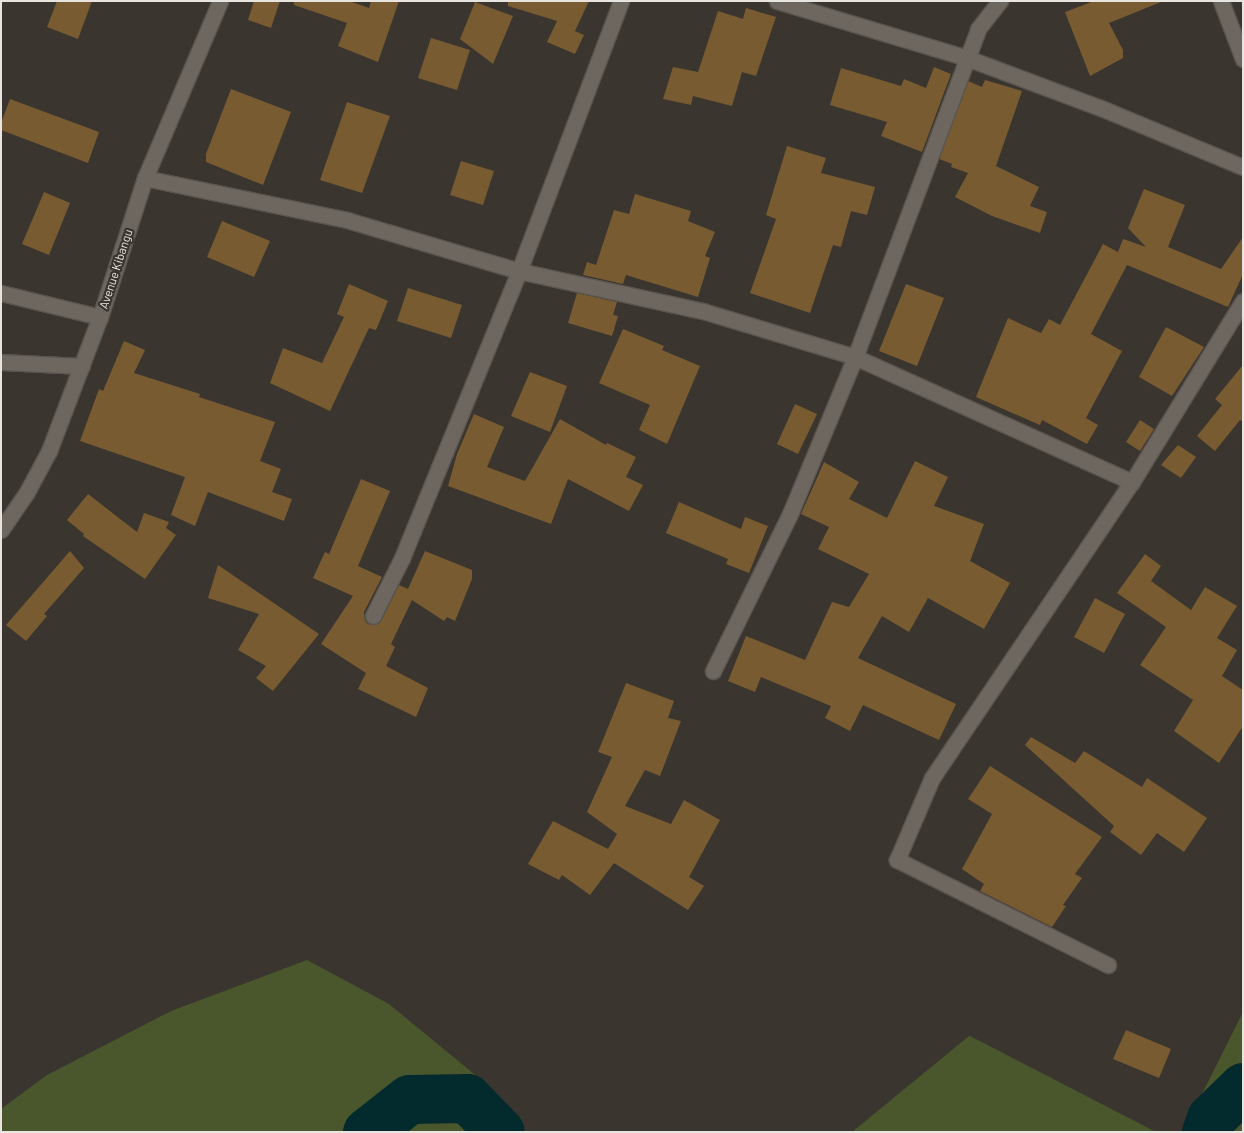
<!DOCTYPE html>
<html>
<head>
<meta charset="utf-8">
<style>
	body { margin:0 }
	#map { position:relative; width:1244px; height:1133px; overflow:hidden; background:#3a352e; font-family:Barlow,sans-serif }
	div>[style] { position:absolute }
	[style*='--x'] { left:calc(var(--x)*1px); top:calc(var(--y)*1px); width:calc(var(--w)*1px); rotate:calc(var(--a)*1deg) }
	.green>* { inset:0; background:#4a572d }
	.river>* { height:49px; margin:-24.5px; padding:0 24.5px; transform-origin:24.5px; border-radius:24.5px; background:#032a2c }
	.building>* { inset:0; background:#795b32 }
	.roads { filter:drop-shadow(1px 0 #59544f) drop-shadow(-1px 0 #59544f) drop-shadow(0 1px #59544f) drop-shadow(0 -1px #59544f) }
	.street>* { height:15px; margin:-7.5px; padding:0 7.5px; transform-origin:7.5px; border-radius:7.5px; background:#6e6760 }
	span { translate:-50% -50%; white-space:nowrap; text-align:center; line-height:1.15; -webkit-text-stroke:4.5px #3a352e; paint-order:stroke }
	.street-label { font-size:12px; color:#e8e4e0 }
	.frame { position:absolute; inset:0; border:2px solid #e8e4e0; pointer-events:none }
</style>
</head>
<body>
<div id="map">
	<div class="green">
		<div style="clip-path:polygon(307px 960px,389px 1004px,485px 1083px,520px 1132px,1px 1132px,1px 1109px,47px 1075px,171px 1011px)"></div>
		<div style="clip-path:polygon(1243px 1012px,1243px 1132px,1183px 1132px)"></div>
		<div style="clip-path:polygon(969px 1036px,970px 1036px,1156px 1132px,852px 1132px)"></div>
	</div>
	<div class="river">
		<div style="--x:367;--y:1132;--w:53;--a:-38.2"></div>
		<div style="--x:409;--y:1099;--w:58;--a:-1"></div>
		<div style="--x:467;--y:1098;--w:47;--a:45.9"></div>
		<div style="--x:1206;--y:1132;--w:15;--a:-70"></div>
		<div style="--x:1211;--y:1118;--w:45;--a:-44.1"></div>
	</div>
	<div class="building">
		<div style="clip-path:polygon(57px 1px,92px 1px,78px 39px,47px 27px)"></div>
		<div style="clip-path:polygon(254px 1px,280px 1px,271px 28px,248px 20px)"></div>
		<div style="clip-path:polygon(294px 1px,349px 1px,369px 8px,371px 1px,399px 1px,378px 62px,338px 46px,347px 23px,294px 5px)"></div>
		<div style="clip-path:polygon(508px 1px,589px 1px,575px 31px,584px 35px,575px 54px,547px 42px,557px 21px,508px 6px)"></div>
		<div style="clip-path:polygon(1094px 1px,1161px 2px,1109px 23px,1123px 50px,1123px 58px,1090px 76px,1065px 12px)"></div>
		<div style="clip-path:polygon(475px 2px,513px 16px,493px 64px,460px 39px)"></div>
		<div style="clip-path:polygon(746px 8px,776px 17px,756px 76px,742px 72px,732px 106px,693px 96px,691px 105px,663px 99px,673px 67px,698px 72px,718px 11px,743px 19px)"></div>
		<div style="clip-path:polygon(431px 38px,470px 50px,457px 90px,418px 78px)"></div>
		<div style="clip-path:polygon(934px 67px,951px 74px,922px 152px,881px 136px,887px 122px,830px 105px,841px 68px,901px 86px,904px 79px,926px 88px)"></div>
		<div style="clip-path:polygon(985px 80px,1022px 91px,996px 166px,1039px 187px,1030px 206px,1047px 212px,1040px 233px,992px 216px,955px 197px,968px 173px,951px 167px,952px 164px,939px 159px,968px 81px,982px 87px)"></div>
		<div style="clip-path:polygon(231px 89px,291px 112px,263px 185px,206px 162px,206px 154px)"></div>
		<div style="clip-path:polygon(10px 99px,99px 132px,88px 163px,1px 130px,1px 123px)"></div>
		<div style="clip-path:polygon(347px 102px,390px 116px,362px 193px,320px 180px)"></div>
		<div style="clip-path:polygon(787px 146px,826px 158px,821px 173px,875px 187px,867px 215px,851px 211px,841px 247px,833px 245px,810px 313px,750px 293px,776px 219px,766px 215px)"></div>
		<div style="clip-path:polygon(461px 161px,494px 171px,483px 205px,450px 195px)"></div>
		<div style="clip-path:polygon(1144px 189px,1185px 205px,1168px 247px,1221px 269px,1243px 237px,1243px 274px,1228px 307px,1127px 265px,1091px 334px,1122px 351px,1086px 418px,1098px 425px,1087px 444px,1042px 420px,1040px 425px,976px 397px,1008px 318px,1041px 333px,1049px 319px,1060px 325px,1103px 244px,1118px 252px,1123px 239px,1146px 247px,1128px 228px)"></div>
		<div style="clip-path:polygon(44px 192px,70px 203px,49px 255px,22px 244px)"></div>
		<div style="clip-path:polygon(635px 194px,691px 211px,688px 221px,715px 232px,705px 256px,710px 258px,698px 297px,626px 275px,623px 284px,583px 275px,587px 262px,596px 265px,614px 210px,629px 214px)"></div>
		<div style="clip-path:polygon(222px 221px,270px 241px,254px 277px,207px 257px)"></div>
		<div style="clip-path:polygon(349px 284px,388px 301px,376px 330px,369px 328px,330px 411px,270px 383px,283px 348px,322px 363px,344px 317px,337px 314px)"></div>
		<div style="clip-path:polygon(906px 284px,944px 298px,917px 366px,879px 351px)"></div>
		<div style="clip-path:polygon(408px 288px,462px 305px,451px 338px,397px 321px)"></div>
		<div style="clip-path:polygon(577px 293px,617px 302px,613px 315px,618px 316px,612px 336px,568px 323px)"></div>
		<div style="clip-path:polygon(1166px 327px,1204px 347px,1172px 396px,1139px 377px)"></div>
		<div style="clip-path:polygon(623px 329px,664px 346px,662px 350px,700px 366px,667px 444px,639px 430px,650px 405px,599px 383px)"></div>
		<div style="clip-path:polygon(124px 341px,145px 350px,134px 373px,200px 394px,199px 397px,275px 422px,260px 461px,281px 469px,272px 492px,292px 499px,284px 521px,208px 492px,195px 526px,171px 515px,185px 477px,80px 441px,99px 389px,103px 391px)"></div>
		<div style="clip-path:polygon(1243px 365px,1243px 422px,1240px 420px,1215px 451px,1197px 436px,1222px 405px,1215px 399px)"></div>
		<div style="clip-path:polygon(530px 372px,567px 386px,550px 432px,511px 416px)"></div>
		<div style="clip-path:polygon(795px 404px,817px 414px,798px 454px,777px 444px)"></div>
		<div style="clip-path:polygon(474px 414px,504px 427px,487px 467px,525px 481px,560px 419px,606px 445px,607px 443px,636px 457px,626px 477px,643px 485px,629px 511px,568px 479px,551px 524px,448px 486px,457px 454px)"></div>
		<div style="clip-path:polygon(1140px 420px,1154px 429px,1140px 451px,1126px 442px)"></div>
		<div style="clip-path:polygon(1178px 445px,1196px 457px,1181px 478px,1161px 465px)"></div>
		<div style="clip-path:polygon(915px 461px,948px 477px,934px 506px,984px 524px,970px 561px,1010px 583px,984px 629px,928px 598px,909px 632px,882px 616px,858px 658px,956px 704px,939px 740px,863px 705px,850px 731px,825px 718px,831px 706px,761px 677px,755px 692px,728px 681px,746px 636px,805px 660px,832px 602px,849px 607px,869px 574px,818px 549px,829px 527px,801px 514px,824px 462px,859px 482px,849px 499px,887px 518px)"></div>
		<div style="clip-path:polygon(361px 479px,390px 491px,358px 566px,382px 577px,364px 612px,365px 621px,368px 624px,374px 625px,381px 621px,399px 585px,408px 589px,425px 551px,472px 570px,472px 579px,455px 621px,447px 617px,444px 621px,412px 600px,391px 644px,395px 647px,386px 666px,428px 688px,416px 717px,358px 689px,366px 673px,321px 644px,353px 596px,313px 578px,325px 552px,329px 554px)"></div>
		<div style="clip-path:polygon(88px 494px,137px 532px,144px 513px,169px 522px,166px 528px,176px 535px,145px 579px,83px 536px,84px 534px,67px 520px)"></div>
		<div style="clip-path:polygon(679px 502px,741px 529px,745px 517px,768px 526px,749px 573px,726px 564px,728px 559px,666px 533px)"></div>
		<div style="clip-path:polygon(70px 551px,84px 568px,44px 614px,47px 616px,26px 641px,6px 625px)"></div>
		<div style="clip-path:polygon(1145px 554px,1161px 566px,1151px 581px,1191px 610px,1205px 587px,1237px 606px,1217px 638px,1237px 650px,1222px 676px,1243px 690px,1243px 726px,1219px 763px,1174px 731px,1193px 700px,1140px 665px,1166px 627px,1117px 593px)"></div>
		<div style="clip-path:polygon(218px 565px,319px 634px,273px 691px,256px 678px,266px 666px,238px 650px,259px 614px,208px 598px)"></div>
		<div style="clip-path:polygon(1095px 598px,1125px 614px,1104px 653px,1074px 637px)"></div>
		<div style="clip-path:polygon(626px 683px,674px 701px,668px 718px,681px 721px,660px 776px,645px 770px,625px 806px,671px 824px,684px 800px,720px 820px,689px 877px,704px 886px,688px 910px,614px 863px,590px 895px,562px 875px,559px 880px,528px 864px,553px 821px,608px 849px,617px 834px,587px 812px,612px 757px,598px 752px)"></div>
		<div style="clip-path:polygon(1031px 737px,1075px 763px,1084px 751px,1142px 787px,1147px 778px,1207px 818px,1184px 852px,1157px 833px,1141px 855px,1110px 832px,1114px 826px,1025px 745px)"></div>
		<div style="clip-path:polygon(990px 766px,1102px 837px,1075px 874px,1082px 878px,1063px 905px,1066px 906px,1052px 927px,980px 891px,984px 884px,962px 869px,992px 814px,968px 799px)"></div>
		<div style="clip-path:polygon(1126px 1030px,1171px 1049px,1159px 1078px,1113px 1059px)"></div>
	</div>
	<div class="roads">
		<div class="street">
			<div style="--x:777;--y:1;--w:198;--a:16.7"></div>
			<div style="--x:967;--y:58;--w:143;--a:20.5"></div>
			<div style="--x:1101;--y:108;--w:154;--a:22.6"></div>
			<div style="--x:1221;--y:1;--w:62;--a:69.2"></div>
			<div style="--x:145;--y:178;--w:206;--a:11.7"></div>
			<div style="--x:347;--y:220;--w:179;--a:16.5"></div>
			<div style="--x:519;--y:271;--w:188;--a:12.3"></div>
			<div style="--x:703;--y:311;--w:159;--a:16.8"></div>
			<div style="--x:855;--y:357;--w:304;--a:24.3"></div>
			<div style="--x:1;--y:293;--w:102;--a:13.6"></div>
			<div style="--x:1;--y:362;--w:81;--a:2.8"></div>
			<div style="--x:1;--y:530;--w:46;--a:-55.6"></div>
			<div style="--x:27;--y:492;--w:47;--a:-61.8"></div>
			<div style="--x:49;--y:451;--w:143;--a:-69.2"></div>
			<div style="--x:100;--y:317;--w:146;--a:-72.1"></div>
			<div style="--x:145;--y:178;--w:192;--a:-67"></div>
			<div style="--x:373;--y:616;--w:65;--a:-63.4"></div>
			<div style="--x:402;--y:558;--w:310;--a:-67.8"></div>
			<div style="--x:519;--y:271;--w:289;--a:-69.3"></div>
			<div style="--x:713;--y:671;--w:175;--a:-63.9"></div>
			<div style="--x:790;--y:514;--w:170;--a:-67.5"></div>
			<div style="--x:855;--y:357;--w:350;--a:-69.4"></div>
			<div style="--x:978;--y:29;--w:36;--a:-52"></div>
			<div style="--x:1108;--y:965;--w:236;--a:-153.5"></div>
			<div style="--x:897;--y:860;--w:89;--a:-66.9"></div>
			<div style="--x:932;--y:778;--w:357;--a:-56"></div>
			<div style="--x:1132;--y:482;--w:212;--a:-58.5"></div>
		</div>
	</div>
	<div class="street-label">
		<span style="left:116px;top:269px;rotate:-72deg">Avenue Kibangu</span>
	</div>
	<div class="frame"></div>
</div>
</body>
</html>
